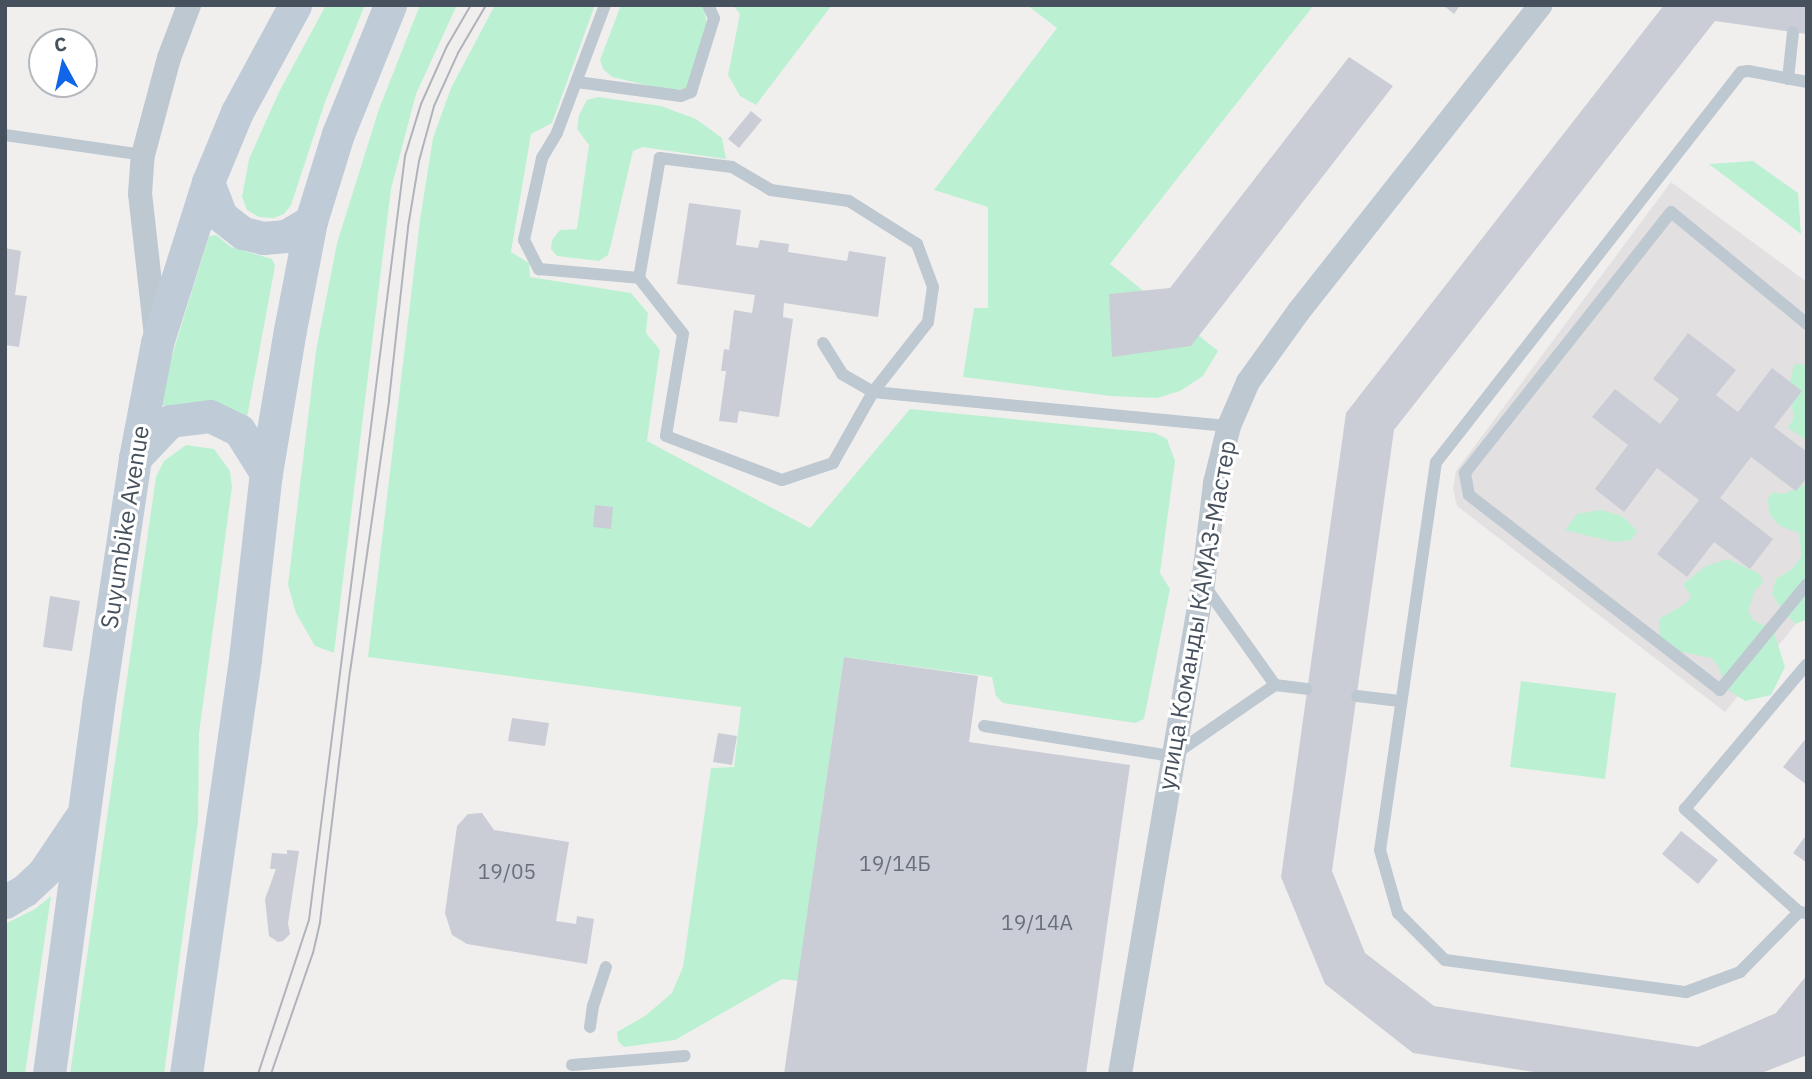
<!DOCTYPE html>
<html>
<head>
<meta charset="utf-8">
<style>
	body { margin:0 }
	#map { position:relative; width:1812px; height:1079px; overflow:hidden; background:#f1efee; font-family:"IBM Plex Sans",sans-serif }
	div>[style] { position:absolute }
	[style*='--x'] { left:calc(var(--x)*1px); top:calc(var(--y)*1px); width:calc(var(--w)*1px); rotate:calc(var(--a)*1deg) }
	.education>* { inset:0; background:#e2e0e0 }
	.green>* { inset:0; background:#bbf1d2 }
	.building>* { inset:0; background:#cacdd5 }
	.lane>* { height:12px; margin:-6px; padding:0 6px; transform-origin:6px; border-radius:6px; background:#bec8d1 }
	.street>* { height:24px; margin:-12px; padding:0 12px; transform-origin:12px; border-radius:12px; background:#bec8d1 }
	.secondary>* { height:33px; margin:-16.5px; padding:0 16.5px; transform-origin:16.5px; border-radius:16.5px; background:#c0cbd8 }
	.tram>* { height:2px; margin:-1px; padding:0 1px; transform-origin:1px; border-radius:1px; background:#b0b3b9 }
	span { translate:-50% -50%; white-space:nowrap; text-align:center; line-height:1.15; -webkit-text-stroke:6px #fff; paint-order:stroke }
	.number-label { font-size:21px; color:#67707b }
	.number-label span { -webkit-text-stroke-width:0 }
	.street-label { font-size:24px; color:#46515d }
	.frame { position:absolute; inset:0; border:7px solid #46515d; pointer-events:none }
	.north { position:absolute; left:28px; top:28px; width:70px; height:70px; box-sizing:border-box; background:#fff; border:2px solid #b5b9be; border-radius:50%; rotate:352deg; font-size:19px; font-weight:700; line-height:28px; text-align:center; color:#46515d }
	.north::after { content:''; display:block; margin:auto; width:24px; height:32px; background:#1165e9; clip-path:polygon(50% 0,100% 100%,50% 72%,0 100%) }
</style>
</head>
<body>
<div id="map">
	<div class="education">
		<div style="clip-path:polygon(1671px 182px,1807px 282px,1807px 610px,1725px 712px,1457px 506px,1453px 489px,1456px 471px)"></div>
	</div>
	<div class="green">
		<div style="clip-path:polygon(326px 5px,365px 5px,325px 102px,291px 205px,284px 214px,274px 218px,259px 217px,247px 210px,242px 197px,249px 159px,279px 92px)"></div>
		<div style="clip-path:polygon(420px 5px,457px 5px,416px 94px,391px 189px,334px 653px,315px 646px,296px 613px,288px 585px,316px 351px,337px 243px,379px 109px)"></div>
		<div style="clip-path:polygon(495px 5px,595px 5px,552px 123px,531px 134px,511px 252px,529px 263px,530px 277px,631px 293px,648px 313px,646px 333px,660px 350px,647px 441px,810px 528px,910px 409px,1155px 433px,1167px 439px,1175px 461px,1160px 573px,1170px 589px,1144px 719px,1135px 723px,1003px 703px,996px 696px,992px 677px,844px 657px,798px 981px,782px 979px,675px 1040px,624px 1047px,618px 1041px,617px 1032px,645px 1016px,672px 993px,683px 967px,711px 768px,734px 767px,741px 707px,368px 657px,420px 220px,433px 138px,451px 88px)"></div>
		<div style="clip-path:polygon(621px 5px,700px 5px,705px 11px,708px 32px,687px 88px,671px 91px,612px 77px,603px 69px,600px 60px)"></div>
		<div style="clip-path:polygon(733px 5px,832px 5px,756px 105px,740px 96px,728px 75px,740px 14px)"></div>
		<div style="clip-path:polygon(1027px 5px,1314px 5px,1110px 264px,1218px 351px,1203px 376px,1180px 391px,1157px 398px,1110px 396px,963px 377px,974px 308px,988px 308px,988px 207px,934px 190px,1057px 28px)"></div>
		<div style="clip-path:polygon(598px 97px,661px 106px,696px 119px,722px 138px,726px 159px,642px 147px,633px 151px,611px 244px,608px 255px,599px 261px,557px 256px,551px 249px,552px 240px,560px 230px,577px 229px,589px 145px,577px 129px,579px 115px,587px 100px)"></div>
		<div style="clip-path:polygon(1753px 161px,1798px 193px,1801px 234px,1709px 164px)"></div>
		<div style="clip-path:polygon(216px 235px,231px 247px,272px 259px,275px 266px,246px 423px,165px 407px,160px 403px,160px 394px,209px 236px)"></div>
		<div style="clip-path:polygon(1794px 364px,1807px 365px,1807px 440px,1788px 428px,1794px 417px,1788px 391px)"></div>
		<div style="clip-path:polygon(186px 445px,214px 449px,230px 471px,232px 487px,199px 734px,198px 822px,164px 1074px,70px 1074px,156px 477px,164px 461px)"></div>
		<div style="clip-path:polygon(1807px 484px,1807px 619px,1796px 624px,1784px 613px,1772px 594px,1776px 579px,1792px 569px,1802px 556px,1799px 533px,1780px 526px,1769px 513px,1768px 499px,1773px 492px,1783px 494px)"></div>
		<div style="clip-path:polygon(1601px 510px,1622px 516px,1637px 531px,1631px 540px,1614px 542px,1565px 530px,1577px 514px)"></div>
		<div style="clip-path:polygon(1728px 559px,1760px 574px,1763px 583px,1755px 590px,1748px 611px,1754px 621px,1773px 629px,1785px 667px,1771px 695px,1745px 701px,1727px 689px,1718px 666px,1711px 658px,1669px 649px,1659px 636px,1659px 619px,1685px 604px,1691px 596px,1683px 584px,1706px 566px)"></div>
		<div style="clip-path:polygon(1521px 681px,1616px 693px,1605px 779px,1510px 767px)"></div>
		<div style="clip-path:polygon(51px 896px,25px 1074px,5px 1074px,5px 924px,35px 909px)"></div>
	</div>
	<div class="building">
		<div style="clip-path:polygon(1443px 5px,1460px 5px,1454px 14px)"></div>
		<div style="clip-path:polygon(1664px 5px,1807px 5px,1807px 34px,1715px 21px,1394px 430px,1332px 871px,1365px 953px,1434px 1006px,1698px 1047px,1776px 1013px,1807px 975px,1807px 1055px,1759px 1074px,1547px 1074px,1413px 1053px,1325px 984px,1281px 877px,1346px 413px)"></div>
		<div style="clip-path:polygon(1349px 57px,1393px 86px,1191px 346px,1112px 357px,1109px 294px,1170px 288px)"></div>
		<div style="clip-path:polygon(751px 111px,762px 120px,739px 148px,728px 139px)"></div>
		<div style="clip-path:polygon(689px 203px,741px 210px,736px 245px,758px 248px,760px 240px,774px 242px,789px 244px,788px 252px,847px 261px,849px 251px,886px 257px,878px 317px,784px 303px,783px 317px,793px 319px,779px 417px,739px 411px,737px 423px,719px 421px,726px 371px,721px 371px,724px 349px,729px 350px,734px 310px,752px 313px,755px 295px,677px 284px)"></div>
		<div style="clip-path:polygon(5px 248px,21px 251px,15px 295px,27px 296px,19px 347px,5px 345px)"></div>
		<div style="clip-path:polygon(1688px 333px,1736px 370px,1716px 395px,1738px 412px,1772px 368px,1802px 391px,1774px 427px,1807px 452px,1807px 478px,1796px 491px,1751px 457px,1720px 498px,1773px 539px,1750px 569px,1714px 542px,1687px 577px,1657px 554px,1699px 500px,1657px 468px,1624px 512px,1595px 489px,1628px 445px,1592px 417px,1615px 389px,1660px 424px,1679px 399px,1653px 379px)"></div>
		<div style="clip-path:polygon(595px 505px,613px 507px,611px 529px,593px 527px)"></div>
		<div style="clip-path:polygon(50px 596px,80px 601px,72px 651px,43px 647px)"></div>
		<div style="clip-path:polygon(844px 657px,978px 676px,969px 742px,1130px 765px,1086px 1074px,784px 1074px)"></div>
		<div style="clip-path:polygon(512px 718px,549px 723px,545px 746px,508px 741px)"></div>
		<div style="clip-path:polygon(718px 733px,737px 736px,732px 765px,713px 762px)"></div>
		<div style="clip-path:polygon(1807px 737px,1807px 785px,1783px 767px)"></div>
		<div style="clip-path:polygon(482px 813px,494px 830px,569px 842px,556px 921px,576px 924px,577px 916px,594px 919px,587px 964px,467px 944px,452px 935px,445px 913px,457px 826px,468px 814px)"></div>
		<div style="clip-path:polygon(1681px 831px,1718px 860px,1698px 884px,1662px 854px)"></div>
		<div style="clip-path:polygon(1807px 834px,1807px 863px,1793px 853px)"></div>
		<div style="clip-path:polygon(287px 850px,299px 851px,288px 923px,290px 934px,283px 941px,278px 942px,269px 936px,265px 899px,276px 869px,270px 869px,272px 853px,287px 854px)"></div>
	</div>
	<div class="lane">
		<div style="--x:605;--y:5;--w:137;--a:110.6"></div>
		<div style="--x:557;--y:133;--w:29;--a:121"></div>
		<div style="--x:542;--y:158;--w:84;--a:102.4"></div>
		<div style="--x:524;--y:240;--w:33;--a:63"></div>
		<div style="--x:539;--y:269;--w:100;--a:5.1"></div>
		<div style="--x:639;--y:278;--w:71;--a:51.8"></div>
		<div style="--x:683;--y:334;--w:103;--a:99.5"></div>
		<div style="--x:666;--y:436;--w:124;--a:20.8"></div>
		<div style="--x:782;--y:480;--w:54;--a:-18.4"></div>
		<div style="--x:833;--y:463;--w:81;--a:-60.6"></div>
		<div style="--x:873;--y:392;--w:89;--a:-51.8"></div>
		<div style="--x:928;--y:322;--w:35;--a:-82"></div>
		<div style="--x:933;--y:287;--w:46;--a:-110.4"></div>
		<div style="--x:917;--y:244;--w:80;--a:-147.7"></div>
		<div style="--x:849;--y:201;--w:79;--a:-172"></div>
		<div style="--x:771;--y:190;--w:45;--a:-149.5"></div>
		<div style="--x:732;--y:167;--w:73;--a:-172.9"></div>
		<div style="--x:660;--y:158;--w:122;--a:99.9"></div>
		<div style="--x:1788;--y:79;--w:47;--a:-83.9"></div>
		<div style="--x:577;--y:82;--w:105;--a:7.7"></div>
		<div style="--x:681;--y:96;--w:11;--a:-22"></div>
		<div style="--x:691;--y:92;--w:77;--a:-72.7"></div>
		<div style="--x:714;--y:18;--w:14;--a:-115"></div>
		<div style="--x:1807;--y:82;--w:60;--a:-169.4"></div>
		<div style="--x:1748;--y:71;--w:7;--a:172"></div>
		<div style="--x:1741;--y:72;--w:495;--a:128"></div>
		<div style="--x:1436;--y:462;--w:392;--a:98.2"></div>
		<div style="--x:1380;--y:850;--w:66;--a:74.1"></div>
		<div style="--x:1398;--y:913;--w:66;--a:45"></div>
		<div style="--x:1445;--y:960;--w:243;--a:7.6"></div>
		<div style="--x:1686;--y:992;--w:58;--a:-20.3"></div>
		<div style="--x:1740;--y:972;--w:84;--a:-45.5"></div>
		<div style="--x:1799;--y:912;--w:8;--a:7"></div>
		<div style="--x:5;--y:135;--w:139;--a:8.2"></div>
		<div style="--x:1807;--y:324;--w:176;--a:-140.5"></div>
		<div style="--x:1671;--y:212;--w:333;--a:128.3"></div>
		<div style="--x:1465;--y:473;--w:22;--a:80"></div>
		<div style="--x:1469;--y:495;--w:318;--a:37.8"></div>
		<div style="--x:1720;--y:690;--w:137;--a:-50.6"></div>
		<div style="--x:823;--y:343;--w:36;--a:58"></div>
		<div style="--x:842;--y:374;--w:36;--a:30"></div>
		<div style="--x:873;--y:392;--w:358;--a:5.5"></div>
		<div style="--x:1204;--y:585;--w:123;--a:54.6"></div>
		<div style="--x:1357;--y:696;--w:43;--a:6.6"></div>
		<div style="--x:984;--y:726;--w:190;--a:9.1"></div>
		<div style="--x:1172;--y:756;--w:125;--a:-34.6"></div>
		<div style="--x:1275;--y:685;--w:32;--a:7"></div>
		<div style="--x:1799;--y:912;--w:154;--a:-137.9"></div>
		<div style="--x:1685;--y:809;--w:189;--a:-49.9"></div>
		<div style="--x:590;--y:1027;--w:21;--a:-82"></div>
		<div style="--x:593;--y:1006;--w:41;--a:-71.6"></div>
		<div style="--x:572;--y:1065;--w:113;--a:-4.6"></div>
	</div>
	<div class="street">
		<div style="--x:156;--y:336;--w:143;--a:-96.4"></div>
		<div style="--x:140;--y:194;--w:39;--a:-86"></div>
		<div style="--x:143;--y:155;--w:100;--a:-75"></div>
		<div style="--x:169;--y:58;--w:57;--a:-69.3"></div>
		<div style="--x:1120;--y:1074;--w:497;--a:-80.4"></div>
		<div style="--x:1203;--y:584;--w:102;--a:-83.2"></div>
		<div style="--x:1215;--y:483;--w:59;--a:-76.2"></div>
		<div style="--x:1229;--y:426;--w:48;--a:-66.6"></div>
		<div style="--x:1248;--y:382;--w:87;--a:-54.3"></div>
		<div style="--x:1299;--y:311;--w:390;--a:-51.7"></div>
	</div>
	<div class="secondary">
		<div style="--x:208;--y:182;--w:36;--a:69"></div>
		<div style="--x:221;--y:216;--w:28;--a:38"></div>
		<div style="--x:243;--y:233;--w:21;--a:14"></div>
		<div style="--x:263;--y:238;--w:23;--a:-5"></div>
		<div style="--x:286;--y:236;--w:29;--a:-31"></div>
		<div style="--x:135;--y:458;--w:51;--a:-46.6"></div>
		<div style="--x:170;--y:421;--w:40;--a:-7.1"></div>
		<div style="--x:210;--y:416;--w:32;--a:26"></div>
		<div style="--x:239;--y:430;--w:51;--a:57.9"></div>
		<div style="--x:5;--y:902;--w:23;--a:-31"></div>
		<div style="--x:25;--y:890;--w:26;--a:-43"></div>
		<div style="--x:44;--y:872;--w:63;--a:-56.1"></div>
		<div style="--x:49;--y:1074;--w:371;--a:-82.4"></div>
		<div style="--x:98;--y:706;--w:251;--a:-81.5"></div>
		<div style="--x:135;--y:458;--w:117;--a:-79.2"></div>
		<div style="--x:157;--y:343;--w:169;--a:-72.4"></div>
		<div style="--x:208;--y:182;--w:76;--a:-67.5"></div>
		<div style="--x:237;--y:112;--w:122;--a:-61.5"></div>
		<div style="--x:186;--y:1074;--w:419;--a:-81.9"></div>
		<div style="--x:245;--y:659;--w:187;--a:-83.6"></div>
		<div style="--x:266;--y:473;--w:145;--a:-80.5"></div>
		<div style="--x:290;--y:330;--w:111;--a:-79.1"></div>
		<div style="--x:311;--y:221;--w:91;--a:-72.8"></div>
		<div style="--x:338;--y:134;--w:139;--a:-68"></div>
	</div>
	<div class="tram">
		<div style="--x:258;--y:1074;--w:162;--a:-71.7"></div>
		<div style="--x:309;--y:920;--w:770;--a:-82.84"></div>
		<div style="--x:405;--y:156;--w:54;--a:-72.9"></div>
		<div style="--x:421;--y:104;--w:64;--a:-65.9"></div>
		<div style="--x:447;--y:46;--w:48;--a:-59.7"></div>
		<div style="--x:271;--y:1074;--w:128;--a:-70.9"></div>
		<div style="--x:313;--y:953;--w:32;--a:-77"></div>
		<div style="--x:320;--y:922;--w:252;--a:-83.2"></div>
		<div style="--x:350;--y:672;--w:275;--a:-81.8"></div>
		<div style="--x:389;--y:400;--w:174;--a:-83.7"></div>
		<div style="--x:408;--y:227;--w:67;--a:-80.5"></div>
		<div style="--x:419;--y:161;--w:57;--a:-74.7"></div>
		<div style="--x:434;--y:106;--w:58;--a:-65.6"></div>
		<div style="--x:458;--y:53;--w:56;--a:-59.7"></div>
	</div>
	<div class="number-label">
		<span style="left:895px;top:863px">19/14Б</span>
		<span style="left:507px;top:871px">19/05</span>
		<span style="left:1037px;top:922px">19/14А</span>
	</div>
	<div class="street-label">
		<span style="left:125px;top:527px;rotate:-81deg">Suyumbike Avenue</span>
		<span style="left:1197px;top:615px;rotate:-80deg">улица Команды КАМАЗ-Мастер</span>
	</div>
	<div class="frame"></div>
	<div class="north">С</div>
</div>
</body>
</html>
